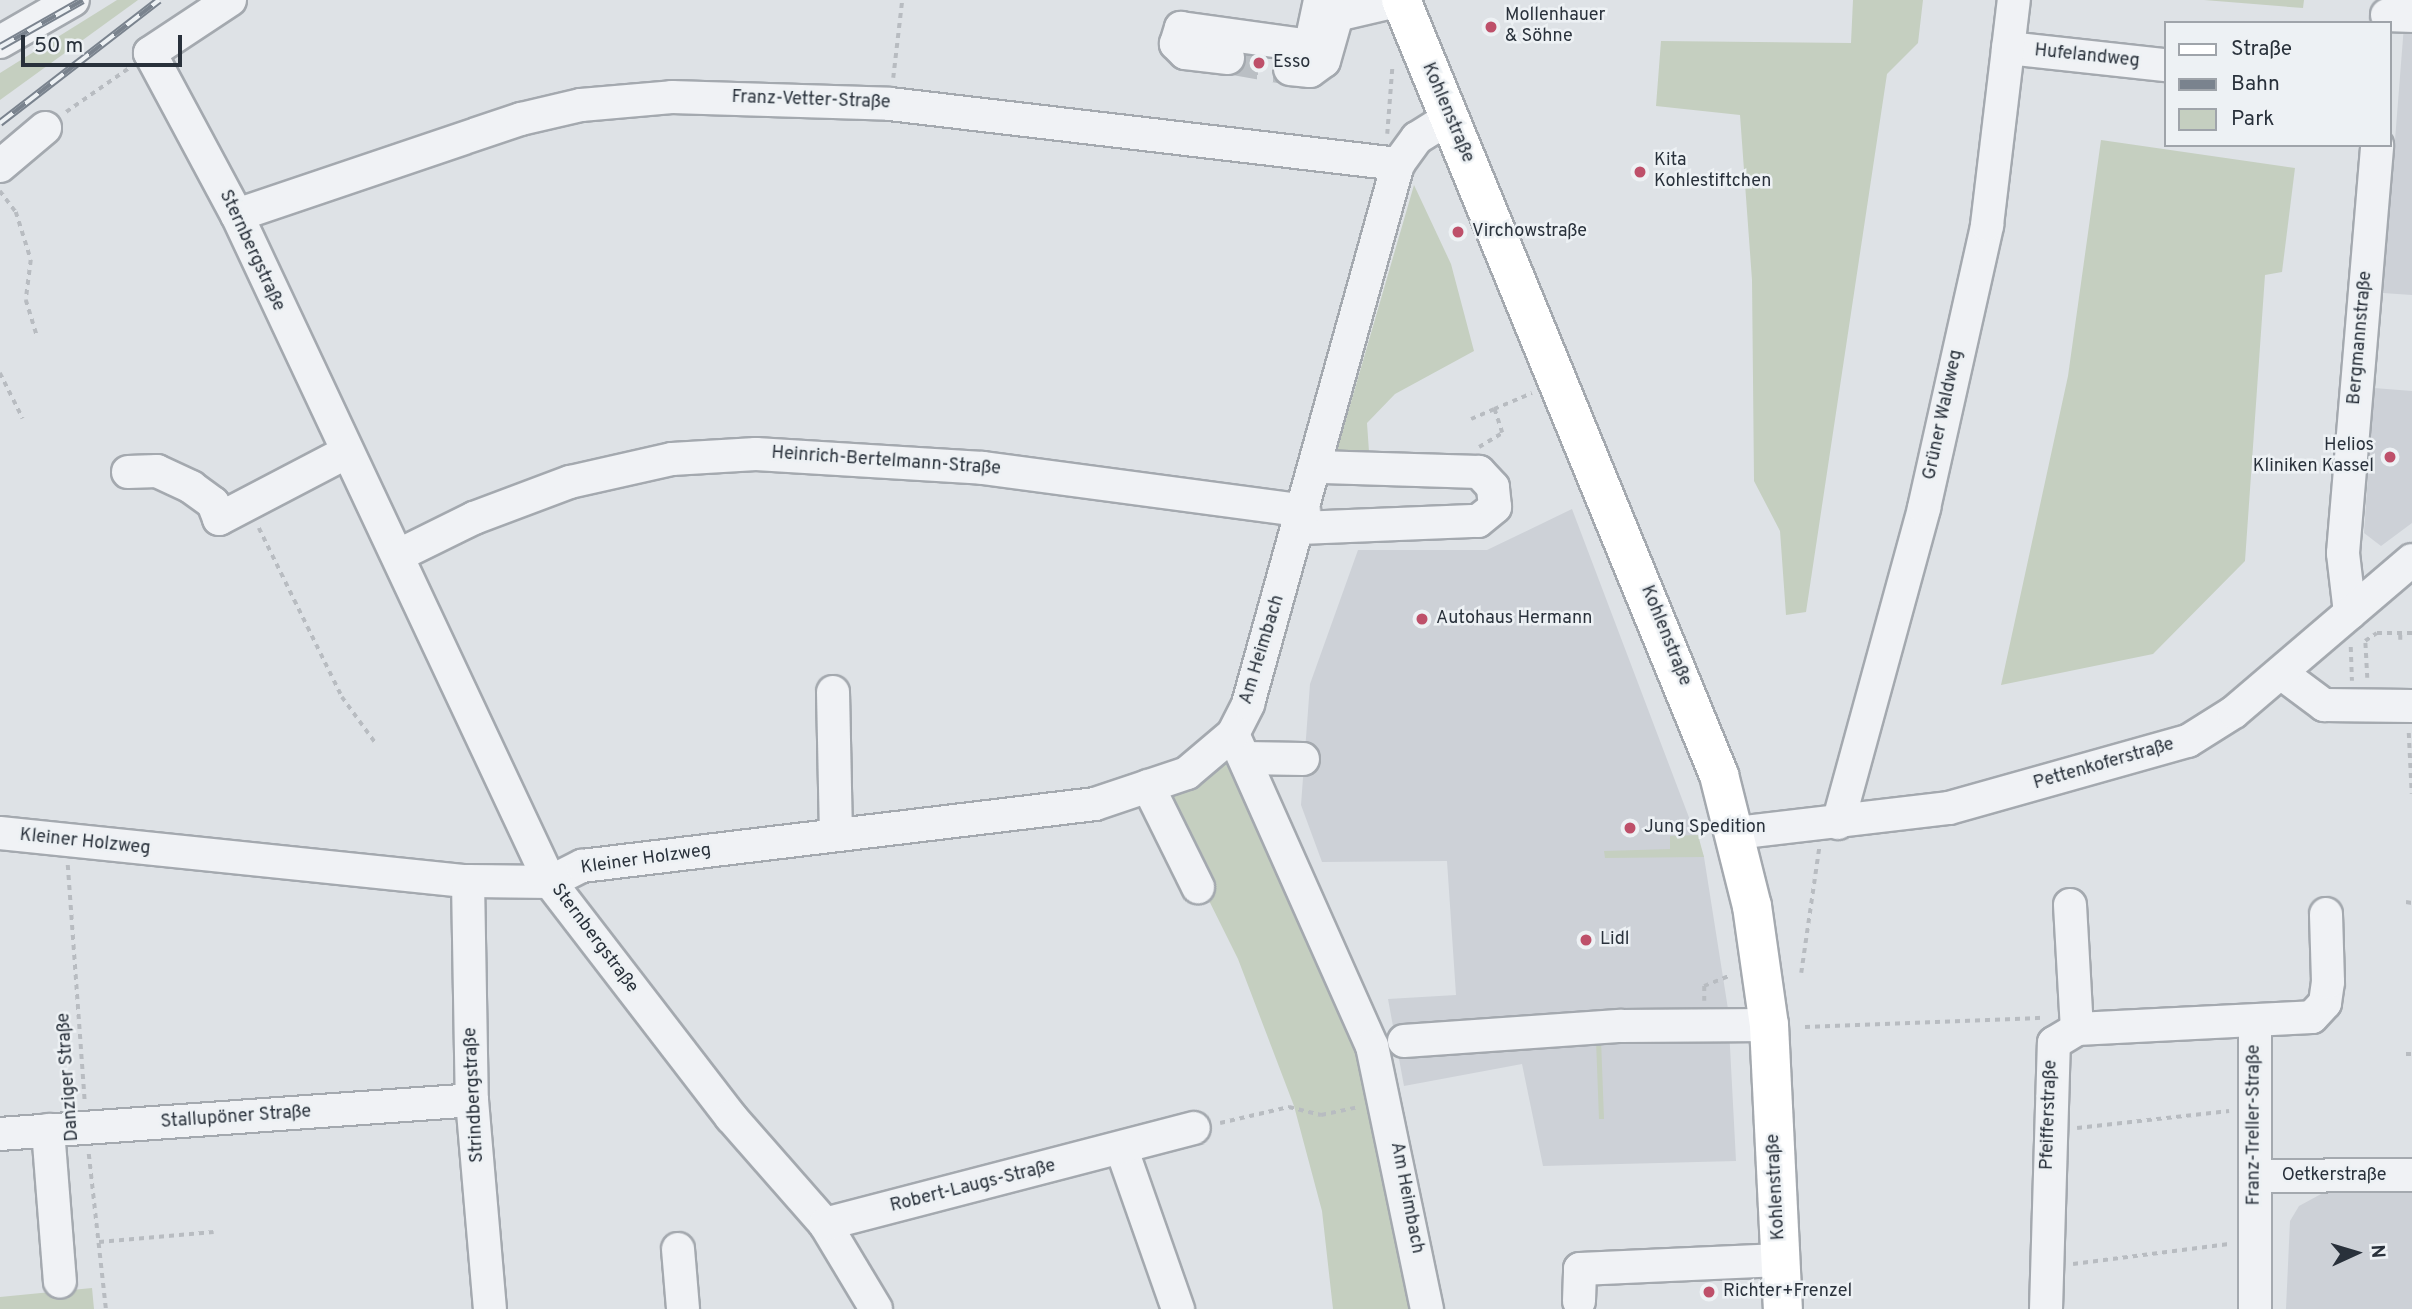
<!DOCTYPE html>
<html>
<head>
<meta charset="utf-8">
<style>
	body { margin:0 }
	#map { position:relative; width:2412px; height:1309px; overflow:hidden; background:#dee2e6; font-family:Overpass,sans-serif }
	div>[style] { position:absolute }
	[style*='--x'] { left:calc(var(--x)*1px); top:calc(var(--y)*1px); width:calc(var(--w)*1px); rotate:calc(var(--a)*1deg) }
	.built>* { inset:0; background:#cdd1d7 }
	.green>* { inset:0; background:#c5cfc0 }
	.minor-tunnel>* { height:32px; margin-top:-16px; transform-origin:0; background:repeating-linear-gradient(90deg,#babfc4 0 32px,transparent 0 48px) }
	.path>* { height:3.5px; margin-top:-1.75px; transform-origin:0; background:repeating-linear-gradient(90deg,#b8bcc1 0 5px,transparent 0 10px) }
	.roads { filter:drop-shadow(2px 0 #a4a9af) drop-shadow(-2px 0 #a4a9af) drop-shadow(0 2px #a4a9af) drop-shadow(0 -2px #a4a9af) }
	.minor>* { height:32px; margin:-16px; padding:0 16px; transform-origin:16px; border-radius:16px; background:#f0f2f5 }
	.major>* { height:38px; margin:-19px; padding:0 19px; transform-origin:19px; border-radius:19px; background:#fff }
	.rail>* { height:8px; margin-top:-4px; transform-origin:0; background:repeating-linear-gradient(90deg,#edf1f4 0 16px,#7a838e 0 32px); box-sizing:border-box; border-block:2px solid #7a838e }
	.dots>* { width:19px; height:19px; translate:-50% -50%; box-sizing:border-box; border:4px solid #edf1f4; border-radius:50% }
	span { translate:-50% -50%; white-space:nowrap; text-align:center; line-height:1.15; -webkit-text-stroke:5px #edf1f4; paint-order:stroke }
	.poi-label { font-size:18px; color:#29313b }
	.left { translate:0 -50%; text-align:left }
	.right { translate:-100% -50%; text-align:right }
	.street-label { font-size:18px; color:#29313b }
	.legend { position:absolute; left:2164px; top:21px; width:228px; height:126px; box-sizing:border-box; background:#edf1f4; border:2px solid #9fa4aa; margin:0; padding:9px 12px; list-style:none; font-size:21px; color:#29313b }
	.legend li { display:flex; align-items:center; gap:14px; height:35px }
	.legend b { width:35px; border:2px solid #9fa4aa }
	.north { position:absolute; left:2321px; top:1218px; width:70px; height:70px; -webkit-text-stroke:5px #edf1f4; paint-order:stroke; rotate:86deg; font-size:19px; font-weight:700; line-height:28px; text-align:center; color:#29313b }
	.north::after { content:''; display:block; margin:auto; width:24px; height:32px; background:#29313b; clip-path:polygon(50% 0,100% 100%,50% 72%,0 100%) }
	.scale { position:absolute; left:21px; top:35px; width:161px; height:32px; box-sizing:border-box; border:4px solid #29313b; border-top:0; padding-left:9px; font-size:21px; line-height:24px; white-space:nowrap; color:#29313b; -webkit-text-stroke:5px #edf1f4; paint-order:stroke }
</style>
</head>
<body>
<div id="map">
	<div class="built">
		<div style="clip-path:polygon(2406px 0,2412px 0,2412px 295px,2383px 293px)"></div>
		<div style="clip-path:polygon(2374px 388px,2412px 391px,2412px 523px,2381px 546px,2364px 533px)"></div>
		<div style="clip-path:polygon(1572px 509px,1704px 857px,1728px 1009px,1736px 1161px,1543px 1166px,1522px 1064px,1404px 1086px,1388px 999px,1456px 995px,1447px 861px,1322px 862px,1301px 805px,1310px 684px,1358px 550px,1487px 550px)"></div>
		<div style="clip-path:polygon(2323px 1193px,2412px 1193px,2412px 1309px,2286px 1309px,2290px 1221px,2299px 1206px)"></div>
	</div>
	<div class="green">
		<div style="clip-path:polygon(117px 0,138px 0,0 100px,0 73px)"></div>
		<div style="clip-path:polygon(1853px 0,1923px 0,1918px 43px,1887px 74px,1806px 612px,1786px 615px,1780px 531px,1754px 481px,1752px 280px,1740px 115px,1656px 106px,1661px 41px,1851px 43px)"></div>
		<div style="clip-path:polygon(2204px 0,2304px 0,2303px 8px)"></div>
		<div style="clip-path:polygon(2101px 140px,2295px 168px,2282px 272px,2265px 275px,2245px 561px,2153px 654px,2001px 685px,2068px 376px)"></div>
		<div style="clip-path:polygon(1414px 185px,1451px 264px,1474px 351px,1395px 394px,1367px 423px,1370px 466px,1333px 464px)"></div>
		<div style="clip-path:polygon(1225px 763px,1241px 769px,1356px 1027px,1416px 1309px,1333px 1309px,1322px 1211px,1294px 1106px,1238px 959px,1158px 798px)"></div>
		<div style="clip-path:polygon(1698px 835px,1704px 857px,1605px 858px,1604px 851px,1670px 849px,1670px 836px)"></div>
		<div style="clip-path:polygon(1596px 1040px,1601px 1040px,1604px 1119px,1599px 1119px)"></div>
		<div style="clip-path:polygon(92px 1288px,94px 1309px,0 1309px,0 1297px)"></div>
	</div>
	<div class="minor-tunnel">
		<div style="--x:1228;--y:58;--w:63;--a:10.1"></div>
	</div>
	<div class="path">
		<div style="--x:893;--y:78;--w:79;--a:-83.4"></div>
		<div style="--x:66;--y:112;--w:77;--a:-34.9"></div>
		<div style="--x:1387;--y:134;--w:65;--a:-85.6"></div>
		<div style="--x:0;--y:191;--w:26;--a:53"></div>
		<div style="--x:16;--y:212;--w:50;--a:72.6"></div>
		<div style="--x:31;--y:260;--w:40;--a:97.1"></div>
		<div style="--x:26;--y:300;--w:38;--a:73"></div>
		<div style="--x:0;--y:373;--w:51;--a:63.4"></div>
		<div style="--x:1471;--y:419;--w:25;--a:-23"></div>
		<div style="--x:1479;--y:447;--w:27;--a:-31"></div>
		<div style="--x:1502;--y:433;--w:25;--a:-108"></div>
		<div style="--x:1494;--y:409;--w:41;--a:-22.8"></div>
		<div style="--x:259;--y:528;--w:188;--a:63.8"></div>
		<div style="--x:342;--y:697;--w:59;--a:53.9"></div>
		<div style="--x:2400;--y:640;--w:7;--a:-90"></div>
		<div style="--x:2351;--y:647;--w:34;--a:88"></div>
		<div style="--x:2367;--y:678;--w:37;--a:-93"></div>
		<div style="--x:2365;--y:641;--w:14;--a:-34"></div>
		<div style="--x:2377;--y:633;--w:35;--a:0"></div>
		<div style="--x:2409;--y:733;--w:61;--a:87.2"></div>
		<div style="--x:68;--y:865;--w:238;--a:85.9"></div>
		<div style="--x:2406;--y:902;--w:6;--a:9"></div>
		<div style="--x:1801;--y:973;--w:126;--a:-81.8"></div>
		<div style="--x:1704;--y:1001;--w:15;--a:-90"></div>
		<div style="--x:1704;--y:986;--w:29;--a:-22"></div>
		<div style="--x:1805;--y:1027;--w:238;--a:-2.2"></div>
		<div style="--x:2406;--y:1054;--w:6;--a:0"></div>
		<div style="--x:1220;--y:1123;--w:71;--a:-13.1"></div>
		<div style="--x:1289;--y:1107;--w:33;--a:14"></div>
		<div style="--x:1321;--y:1115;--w:39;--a:-12"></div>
		<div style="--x:2077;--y:1128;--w:153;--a:-6.4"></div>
		<div style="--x:89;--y:1154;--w:156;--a:83.7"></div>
		<div style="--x:99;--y:1242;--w:115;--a:-5"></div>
		<div style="--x:2073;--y:1264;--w:157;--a:-7.3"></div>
	</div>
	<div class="roads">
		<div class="minor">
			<div style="--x:230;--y:0;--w:96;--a:146.5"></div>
			<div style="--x:150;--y:53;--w:184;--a:61.8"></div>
			<div style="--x:237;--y:215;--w:737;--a:64.86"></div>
			<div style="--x:550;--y:882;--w:297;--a:52.4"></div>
			<div style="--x:731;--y:1117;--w:142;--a:48.7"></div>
			<div style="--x:825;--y:1224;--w:99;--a:59"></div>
			<div style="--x:1321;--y:8;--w:17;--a:24"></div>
			<div style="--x:1337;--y:15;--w:66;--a:-13.2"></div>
			<div style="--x:2387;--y:15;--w:25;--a:2"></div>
			<div style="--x:0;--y:42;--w:84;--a:-29.9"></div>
			<div style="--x:2008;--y:48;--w:158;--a:6.2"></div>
			<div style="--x:1228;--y:58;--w:43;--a:-173.4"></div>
			<div style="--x:1185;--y:53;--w:13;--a:-135"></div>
			<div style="--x:1176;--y:44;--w:17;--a:-73"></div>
			<div style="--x:1181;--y:28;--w:124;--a:7.9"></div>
			<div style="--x:1304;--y:45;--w:11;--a:-41"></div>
			<div style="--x:1312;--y:38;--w:39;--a:-78"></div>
			<div style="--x:1290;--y:69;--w:20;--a:6"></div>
			<div style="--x:1310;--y:71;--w:17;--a:-36"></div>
			<div style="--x:1324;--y:61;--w:48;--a:-74.2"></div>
			<div style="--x:0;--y:166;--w:59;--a:-40.2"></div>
			<div style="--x:237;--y:215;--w:300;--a:-18.7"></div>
			<div style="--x:521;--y:119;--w:62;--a:-13.1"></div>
			<div style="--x:581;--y:105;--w:91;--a:-5"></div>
			<div style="--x:672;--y:97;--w:218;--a:1.8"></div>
			<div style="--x:890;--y:104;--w:512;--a:6.74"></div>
			<div style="--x:128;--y:472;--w:29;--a:-2"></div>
			<div style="--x:157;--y:471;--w:38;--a:25"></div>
			<div style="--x:191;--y:487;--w:27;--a:36"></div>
			<div style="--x:213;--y:503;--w:17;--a:69"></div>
			<div style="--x:219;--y:519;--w:144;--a:-27.6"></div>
			<div style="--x:1300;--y:528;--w:178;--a:-2.3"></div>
			<div style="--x:1478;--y:521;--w:22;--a:-39"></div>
			<div style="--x:1495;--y:507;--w:20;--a:-96"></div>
			<div style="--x:1493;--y:487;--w:21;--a:-133"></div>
			<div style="--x:1479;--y:472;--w:163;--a:-178.2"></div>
			<div style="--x:399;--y:555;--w:84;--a:-26.3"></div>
			<div style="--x:474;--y:518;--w:103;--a:-20.6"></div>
			<div style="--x:570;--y:482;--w:105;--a:-12.7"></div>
			<div style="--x:672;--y:459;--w:84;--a:-3.4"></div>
			<div style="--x:756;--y:454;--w:227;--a:3.5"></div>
			<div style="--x:983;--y:468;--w:324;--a:7.6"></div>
			<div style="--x:2350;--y:613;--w:60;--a:-96.7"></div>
			<div style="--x:2343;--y:553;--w:409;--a:-85.2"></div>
			<div style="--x:2281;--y:673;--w:54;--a:36.7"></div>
			<div style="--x:2324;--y:705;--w:88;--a:0.7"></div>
			<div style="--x:833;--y:692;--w:143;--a:88.8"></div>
			<div style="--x:1233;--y:734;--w:342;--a:66"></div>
			<div style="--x:1372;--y:1046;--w:269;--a:78.2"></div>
			<div style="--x:1245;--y:758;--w:58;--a:1"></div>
			<div style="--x:1148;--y:786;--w:113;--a:63.7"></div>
			<div style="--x:1838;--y:823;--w:327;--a:-74.7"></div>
			<div style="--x:1924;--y:508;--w:290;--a:-77.4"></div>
			<div style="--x:1987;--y:225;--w:227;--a:-83.2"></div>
			<div style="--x:0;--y:833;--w:470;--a:5.9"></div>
			<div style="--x:468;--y:881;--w:82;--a:0.7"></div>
			<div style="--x:550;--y:882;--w:36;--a:-27"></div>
			<div style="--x:582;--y:866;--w:517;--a:-6.89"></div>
			<div style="--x:1095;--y:804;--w:97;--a:-18.6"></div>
			<div style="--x:1187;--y:773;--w:60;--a:-40.3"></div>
			<div style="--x:1233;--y:734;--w:34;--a:-63"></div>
			<div style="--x:1248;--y:704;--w:560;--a:-74.48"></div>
			<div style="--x:1398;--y:164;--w:32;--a:-54"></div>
			<div style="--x:1417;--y:138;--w:38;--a:-32"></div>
			<div style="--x:1736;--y:833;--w:214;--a:-6.7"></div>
			<div style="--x:1949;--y:808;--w:248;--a:-15.7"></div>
			<div style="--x:2188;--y:741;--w:54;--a:-32.2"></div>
			<div style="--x:2234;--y:712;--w:234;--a:-40.5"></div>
			<div style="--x:468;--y:881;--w:219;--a:89"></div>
			<div style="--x:472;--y:1100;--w:210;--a:85.1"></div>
			<div style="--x:2070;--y:905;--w:124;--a:86.8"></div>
			<div style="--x:2255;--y:1024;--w:285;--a:90"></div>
			<div style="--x:1404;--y:1041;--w:218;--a:-4"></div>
			<div style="--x:1621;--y:1026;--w:148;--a:-0.4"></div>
			<div style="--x:48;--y:1130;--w:152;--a:85.5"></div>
			<div style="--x:0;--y:1134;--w:473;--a:-4.1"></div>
			<div style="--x:1122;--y:1150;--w:169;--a:70.6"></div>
			<div style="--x:2255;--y:1176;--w:157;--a:-0.4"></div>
			<div style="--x:825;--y:1224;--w:381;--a:-14.6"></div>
			<div style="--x:678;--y:1249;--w:60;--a:85.2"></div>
			<div style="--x:1579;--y:1301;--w:32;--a:-88"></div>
			<div style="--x:1580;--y:1269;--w:200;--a:-2.6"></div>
			<div style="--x:2046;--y:1309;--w:266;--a:-88.3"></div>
			<div style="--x:2054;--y:1043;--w:27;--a:-31"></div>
			<div style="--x:2077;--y:1029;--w:235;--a:-2.9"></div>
			<div style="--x:2312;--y:1017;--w:19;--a:-47"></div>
			<div style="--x:2325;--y:1003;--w:21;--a:-82"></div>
			<div style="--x:2328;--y:982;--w:68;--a:-91.7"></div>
		</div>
		<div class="major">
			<div style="--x:1401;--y:0;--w:838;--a:67.69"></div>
			<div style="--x:1719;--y:775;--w:135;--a:75.9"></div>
			<div style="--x:1752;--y:906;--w:120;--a:81.9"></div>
			<div style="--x:1769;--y:1025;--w:284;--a:87.2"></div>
		</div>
	</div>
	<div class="rail">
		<div style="--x:0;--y:47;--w:95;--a:-29.5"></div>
		<div style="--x:0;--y:123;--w:201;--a:-37.7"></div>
	</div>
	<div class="dots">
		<div style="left:1491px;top:27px;background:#be506a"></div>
		<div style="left:1259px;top:63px;background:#be506a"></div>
		<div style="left:1640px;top:172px;background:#be506a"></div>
		<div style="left:1458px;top:232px;background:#be506a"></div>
		<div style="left:2390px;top:457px;background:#be506a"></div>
		<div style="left:1422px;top:619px;background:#be506a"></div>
		<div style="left:1630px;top:828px;background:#be506a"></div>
		<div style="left:1586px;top:940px;background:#be506a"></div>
		<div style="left:1709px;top:1292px;background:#be506a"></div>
	</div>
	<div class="poi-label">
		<span class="left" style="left:1505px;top:27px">Mollenhauer<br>&amp; Söhne</span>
		<span class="left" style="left:1273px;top:63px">Esso</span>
		<span class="left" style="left:1654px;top:172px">Kita<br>Kohlestiftchen</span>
		<span class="left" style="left:1472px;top:232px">Virchowstraße</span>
		<span class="right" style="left:2374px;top:457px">Helios<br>Kliniken Kassel</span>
		<span class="left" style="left:1436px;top:619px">Autohaus Hermann</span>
		<span class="left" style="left:1644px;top:828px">Jung Spedition</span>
		<span class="left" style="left:1600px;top:940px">Lidl</span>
		<span class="left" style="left:1723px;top:1292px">Richter+Frenzel</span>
	</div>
	<div class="street-label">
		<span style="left:2087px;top:57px;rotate:6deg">Hufelandweg</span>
		<span style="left:811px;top:101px;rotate:2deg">Franz-Vetter-Straße</span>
		<span style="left:1447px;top:113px;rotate:67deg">Kohlenstraße</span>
		<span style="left:251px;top:251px;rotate:65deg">Sternbergstraße</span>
		<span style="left:2361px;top:338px;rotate:-85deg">Bergmannstraße</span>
		<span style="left:1944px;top:415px;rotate:-78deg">Grüner Waldweg</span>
		<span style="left:886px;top:462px;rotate:4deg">Heinrich-Bertelmann-Straße</span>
		<span style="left:1665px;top:636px;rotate:68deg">Kohlenstraße</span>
		<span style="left:1263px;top:650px;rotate:-73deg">Am Heimbach</span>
		<span style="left:2104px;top:765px;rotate:-16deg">Pettenkoferstraße</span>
		<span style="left:85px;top:843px;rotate:6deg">Kleiner Holzweg</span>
		<span style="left:646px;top:860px;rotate:-8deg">Kleiner Holzweg</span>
		<span style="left:594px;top:939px;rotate:53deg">Sternbergstraße</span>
		<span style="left:69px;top:1077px;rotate:-94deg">Danziger Straße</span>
		<span style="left:475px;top:1095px;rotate:-93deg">Strindbergstraße</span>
		<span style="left:2050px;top:1115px;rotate:-88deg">Pfeifferstraße</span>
		<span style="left:236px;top:1118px;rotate:-4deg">Stallupöner Straße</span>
		<span style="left:2255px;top:1125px;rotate:-90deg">Franz-Treller-Straße</span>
		<span style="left:2334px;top:1176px">Oetkerstraße</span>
		<span style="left:973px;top:1187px;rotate:-14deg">Robert-Laugs-Straße</span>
		<span style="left:1777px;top:1187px;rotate:-93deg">Kohlenstraße</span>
		<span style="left:1406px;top:1198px;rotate:79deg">Am Heimbach</span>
	</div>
	<ul class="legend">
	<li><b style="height:9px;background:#fff"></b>Straße</li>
	<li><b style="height:9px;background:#7a838e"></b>Bahn</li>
	<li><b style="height:19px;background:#c5cfc0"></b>Park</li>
	</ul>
	<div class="north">N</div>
	<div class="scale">50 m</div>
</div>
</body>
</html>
